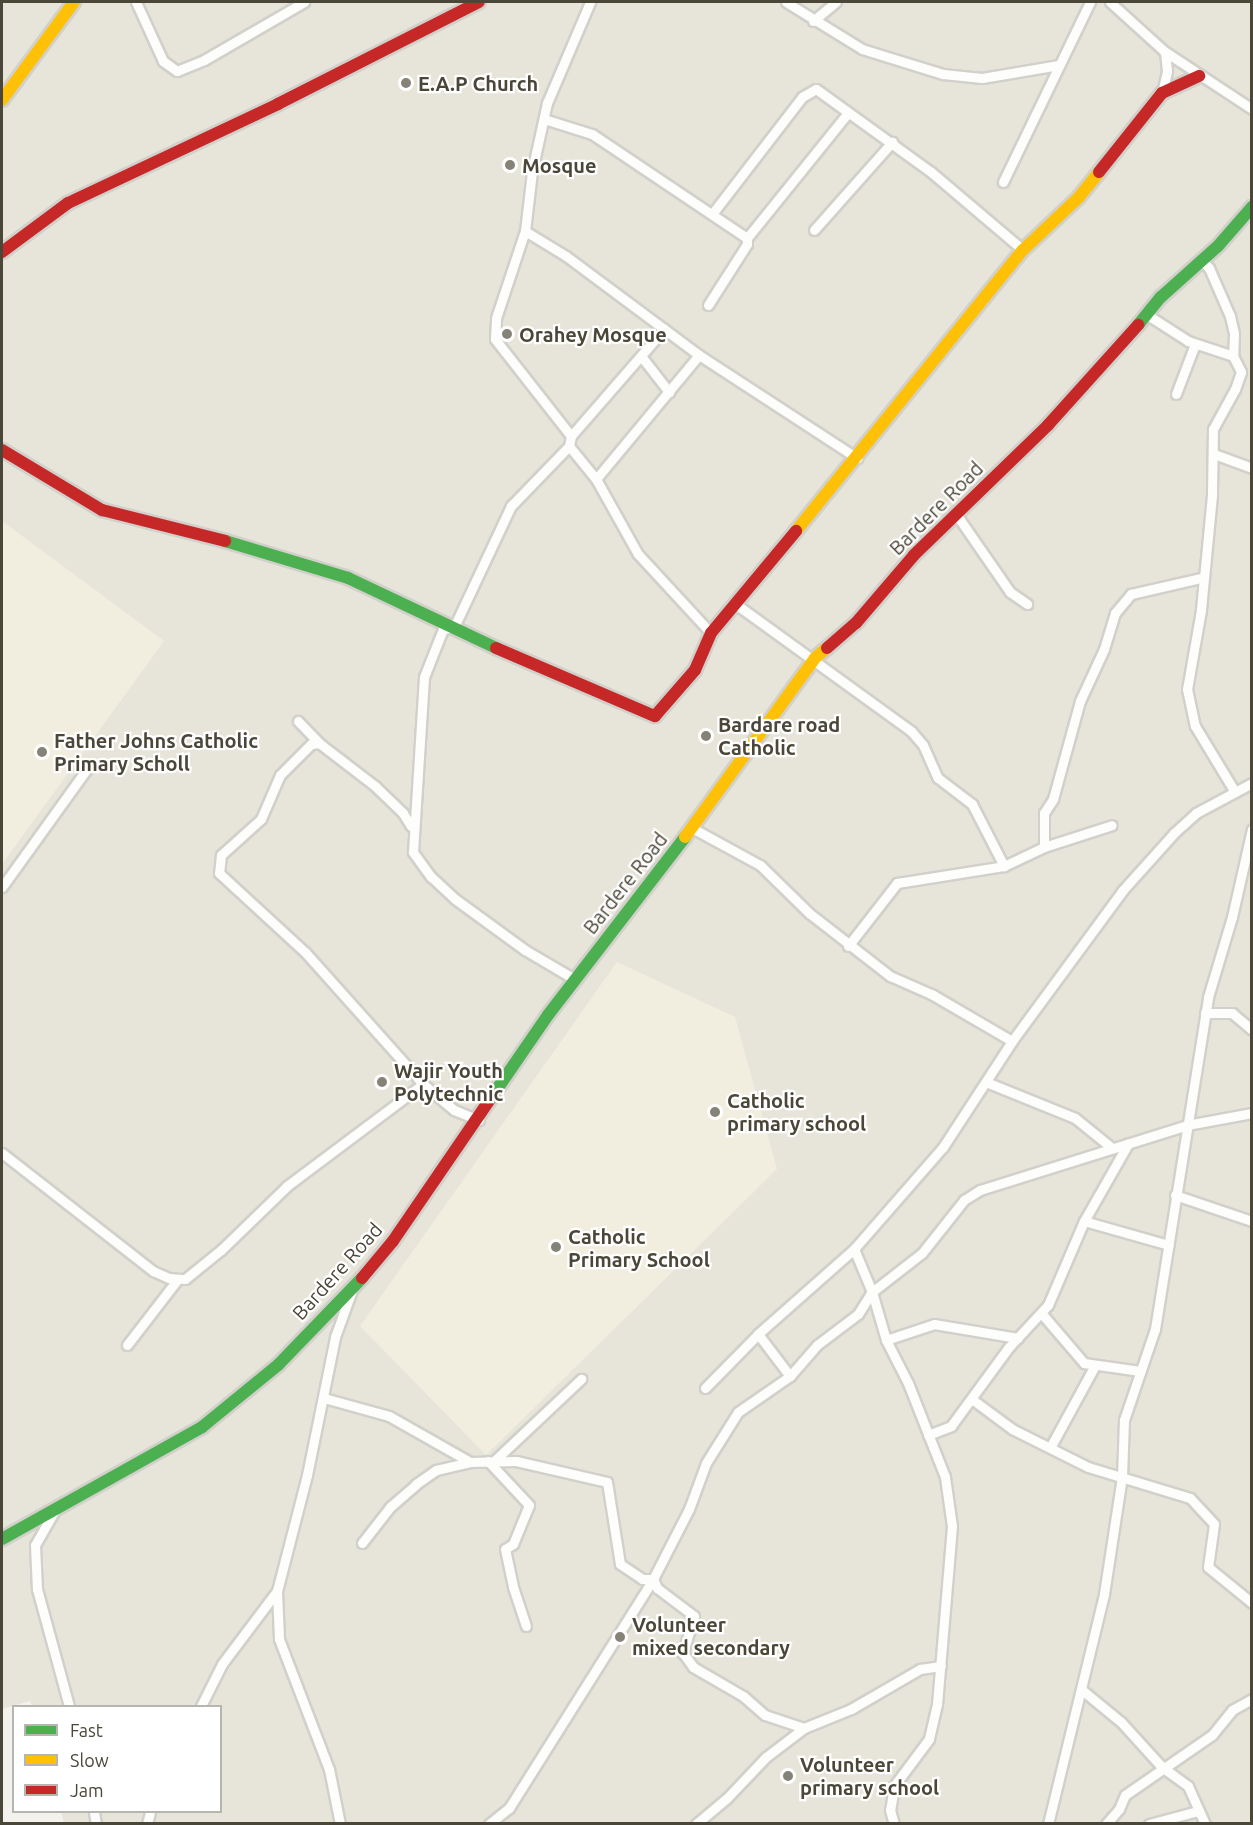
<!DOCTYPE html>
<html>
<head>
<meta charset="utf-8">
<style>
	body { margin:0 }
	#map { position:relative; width:1253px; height:1825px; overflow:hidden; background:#f3f2ed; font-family:Ubuntu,sans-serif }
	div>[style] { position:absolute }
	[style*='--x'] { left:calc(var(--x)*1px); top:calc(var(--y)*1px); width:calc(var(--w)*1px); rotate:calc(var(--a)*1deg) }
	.residential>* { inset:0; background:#e7e5da }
	.education>* { inset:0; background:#f1eedf }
	.roads { filter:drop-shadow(2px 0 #d1d0ca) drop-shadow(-2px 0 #d1d0ca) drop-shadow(0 2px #d1d0ca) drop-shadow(0 -2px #d1d0ca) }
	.street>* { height:9px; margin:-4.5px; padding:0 4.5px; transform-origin:4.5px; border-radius:4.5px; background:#fdfdfc }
	.fast>* { height:12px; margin:-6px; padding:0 6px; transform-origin:6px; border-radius:6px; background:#4caf50 }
	.slow>* { height:12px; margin:-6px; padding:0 6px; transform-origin:6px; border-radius:6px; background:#ffc107 }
	.jam>* { height:12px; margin:-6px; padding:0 6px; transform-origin:6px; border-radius:6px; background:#c62828 }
	.dots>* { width:16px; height:16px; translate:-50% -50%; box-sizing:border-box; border:3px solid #fff; border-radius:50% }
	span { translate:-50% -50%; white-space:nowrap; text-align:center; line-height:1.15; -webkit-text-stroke:4.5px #fff; paint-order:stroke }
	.poi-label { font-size:20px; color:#4a4638; font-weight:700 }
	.left { translate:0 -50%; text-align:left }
	.street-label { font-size:20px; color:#4a4638 }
	.frame { position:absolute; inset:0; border:3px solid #4a4638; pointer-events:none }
	.legend { position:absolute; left:12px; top:1705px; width:210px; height:108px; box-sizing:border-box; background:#fff; border:2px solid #b7b5af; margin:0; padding:8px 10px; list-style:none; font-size:18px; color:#4a4638 }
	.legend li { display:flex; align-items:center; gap:12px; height:30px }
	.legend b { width:30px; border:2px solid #b7b5af }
</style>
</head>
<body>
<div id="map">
	<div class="residential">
		<div style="clip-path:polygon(2px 2px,1251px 2px,1251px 1823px,64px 1823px,61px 1812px,220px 1812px,220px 1706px,32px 1706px,30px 1701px,2px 1709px)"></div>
	</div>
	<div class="education">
		<div style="clip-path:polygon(2px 521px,164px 641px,2px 864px)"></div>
		<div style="clip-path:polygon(617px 962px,735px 1017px,777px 1169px,486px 1455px,360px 1326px)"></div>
	</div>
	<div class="roads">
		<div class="street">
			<div style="--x:136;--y:2;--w:65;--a:65.4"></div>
			<div style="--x:163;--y:61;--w:17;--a:36"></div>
			<div style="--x:177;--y:71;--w:29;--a:-22"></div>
			<div style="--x:204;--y:60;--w:116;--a:-30.1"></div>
			<div style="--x:786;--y:2;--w:89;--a:31.7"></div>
			<div style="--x:862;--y:49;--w:85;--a:17.2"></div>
			<div style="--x:943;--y:74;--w:39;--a:6"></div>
			<div style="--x:982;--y:78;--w:78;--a:-9.6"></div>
			<div style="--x:1110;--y:2;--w:73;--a:42.2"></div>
			<div style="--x:1164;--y:51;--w:105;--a:33.4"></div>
			<div style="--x:813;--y:21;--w:30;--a:-40"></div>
			<div style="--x:1162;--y:93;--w:23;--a:-77"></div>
			<div style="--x:1167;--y:71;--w:19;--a:-96"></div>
			<div style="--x:544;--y:119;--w:50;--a:17.4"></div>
			<div style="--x:592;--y:134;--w:187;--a:33.9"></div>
			<div style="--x:1003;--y:182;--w:200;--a:-64.2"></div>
			<div style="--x:712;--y:214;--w:148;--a:-52.4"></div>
			<div style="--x:802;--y:97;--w:16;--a:-30"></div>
			<div style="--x:816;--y:89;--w:142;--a:35.8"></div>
			<div style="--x:931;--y:172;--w:121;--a:40.3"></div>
			<div style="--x:814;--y:230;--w:118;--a:-48.4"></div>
			<div style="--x:525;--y:231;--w:48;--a:31.4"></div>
			<div style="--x:566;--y:256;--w:166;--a:36.7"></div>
			<div style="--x:699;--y:355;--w:189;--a:33.1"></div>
			<div style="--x:1201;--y:260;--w:11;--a:45"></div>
			<div style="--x:1209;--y:268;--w:52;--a:66.4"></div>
			<div style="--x:1230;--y:316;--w:17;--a:77"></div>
			<div style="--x:1234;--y:333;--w:23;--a:92"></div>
			<div style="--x:1233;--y:356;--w:18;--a:63"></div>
			<div style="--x:1241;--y:372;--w:18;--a:109"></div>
			<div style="--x:1235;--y:389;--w:46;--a:118.8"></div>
			<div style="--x:1213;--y:429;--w:66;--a:90.9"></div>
			<div style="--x:1212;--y:495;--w:116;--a:95.5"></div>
			<div style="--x:1201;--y:610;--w:80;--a:100"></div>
			<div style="--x:1187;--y:689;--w:38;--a:78"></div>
			<div style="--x:1195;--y:726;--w:77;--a:58.8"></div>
			<div style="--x:708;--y:305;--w:72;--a:-57.4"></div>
			<div style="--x:747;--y:244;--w:6;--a:-90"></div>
			<div style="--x:747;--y:238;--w:161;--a:-51.1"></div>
			<div style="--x:1146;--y:314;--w:50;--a:32.7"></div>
			<div style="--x:1188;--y:341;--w:47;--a:18.4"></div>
			<div style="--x:641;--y:356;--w:46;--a:52.1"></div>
			<div style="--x:1176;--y:394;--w:53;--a:-69.2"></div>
			<div style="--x:571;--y:436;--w:123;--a:-128.1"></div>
			<div style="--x:495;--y:339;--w:21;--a:-87"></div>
			<div style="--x:496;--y:318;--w:92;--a:-71.6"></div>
			<div style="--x:525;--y:231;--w:60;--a:-83.3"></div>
			<div style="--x:532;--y:171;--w:70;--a:-77.6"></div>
			<div style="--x:547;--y:103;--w:110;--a:-66.9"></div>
			<div style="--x:569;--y:446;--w:43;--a:50.7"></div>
			<div style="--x:596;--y:479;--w:86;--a:60.8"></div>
			<div style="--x:638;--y:554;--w:108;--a:47.3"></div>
			<div style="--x:1214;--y:454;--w:40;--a:20.2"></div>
			<div style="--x:596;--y:479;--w:161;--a:-50.3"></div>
			<div style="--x:956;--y:514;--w:95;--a:55.3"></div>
			<div style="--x:1010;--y:592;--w:21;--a:35"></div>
			<div style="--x:737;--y:605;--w:215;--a:35.9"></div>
			<div style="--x:911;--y:731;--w:18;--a:49"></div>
			<div style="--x:923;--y:745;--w:36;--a:66"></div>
			<div style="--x:938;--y:778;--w:43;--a:37.4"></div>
			<div style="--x:972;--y:804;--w:70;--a:62.7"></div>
			<div style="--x:298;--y:721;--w:30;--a:46"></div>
			<div style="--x:411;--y:826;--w:15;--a:-122"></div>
			<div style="--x:403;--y:813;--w:39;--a:-136"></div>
			<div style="--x:375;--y:786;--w:71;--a:-142.5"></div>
			<div style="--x:319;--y:743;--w:8;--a:173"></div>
			<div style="--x:311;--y:744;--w:44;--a:135"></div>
			<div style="--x:280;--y:775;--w:48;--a:113.4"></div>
			<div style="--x:261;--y:819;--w:54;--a:138"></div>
			<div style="--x:221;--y:855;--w:18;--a:96"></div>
			<div style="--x:219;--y:873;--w:117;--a:42.6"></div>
			<div style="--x:305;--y:952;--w:177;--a:48.2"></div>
			<div style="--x:423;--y:1084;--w:40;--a:40"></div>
			<div style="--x:454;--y:1110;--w:27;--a:22"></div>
			<div style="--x:692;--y:828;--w:77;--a:28.6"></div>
			<div style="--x:760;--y:865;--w:69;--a:44.4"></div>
			<div style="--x:809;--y:913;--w:103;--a:37.9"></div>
			<div style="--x:890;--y:976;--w:47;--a:23.8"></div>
			<div style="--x:933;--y:995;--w:91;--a:30.2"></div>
			<div style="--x:1044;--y:847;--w:34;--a:-90"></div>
			<div style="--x:1044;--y:813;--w:17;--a:-57"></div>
			<div style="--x:1053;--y:799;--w:102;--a:-74.6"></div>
			<div style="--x:1080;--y:701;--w:57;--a:-65.2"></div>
			<div style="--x:1104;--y:649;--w:38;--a:-73"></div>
			<div style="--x:1115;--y:613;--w:25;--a:-50"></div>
			<div style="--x:1131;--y:594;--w:72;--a:-12.9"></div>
			<div style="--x:2;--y:887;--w:149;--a:-54.3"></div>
			<div style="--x:848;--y:946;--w:80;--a:-52.1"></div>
			<div style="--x:897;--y:883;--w:108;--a:-9"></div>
			<div style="--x:1004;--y:866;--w:44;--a:-25.4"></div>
			<div style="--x:1044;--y:847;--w:71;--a:-17.9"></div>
			<div style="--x:576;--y:980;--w:59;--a:-149.5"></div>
			<div style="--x:525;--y:950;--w:87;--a:-143.9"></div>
			<div style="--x:455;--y:899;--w:33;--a:-137"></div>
			<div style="--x:431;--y:877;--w:31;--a:-126"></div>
			<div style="--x:413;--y:852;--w:175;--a:-86.4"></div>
			<div style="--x:424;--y:677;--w:52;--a:-68.4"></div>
			<div style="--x:443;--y:629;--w:11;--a:-10"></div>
			<div style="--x:454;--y:627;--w:134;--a:-64.8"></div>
			<div style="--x:511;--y:506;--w:83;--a:-46"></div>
			<div style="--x:569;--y:446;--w:10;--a:-79"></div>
			<div style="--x:571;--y:436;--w:142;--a:-49"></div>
			<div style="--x:1205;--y:1013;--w:27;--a:0"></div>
			<div style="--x:1232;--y:1013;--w:26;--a:40"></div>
			<div style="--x:986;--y:1082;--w:96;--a:22"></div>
			<div style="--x:1075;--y:1118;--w:48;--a:39"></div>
			<div style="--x:2;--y:1153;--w:192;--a:38"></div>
			<div style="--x:153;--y:1271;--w:17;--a:24"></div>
			<div style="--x:169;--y:1278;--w:16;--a:4"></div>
			<div style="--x:185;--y:1279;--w:46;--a:-38.9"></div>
			<div style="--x:221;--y:1250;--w:92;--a:-44.1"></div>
			<div style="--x:287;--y:1186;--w:170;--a:-36.9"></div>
			<div style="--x:1175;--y:1195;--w:81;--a:18.7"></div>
			<div style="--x:1084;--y:1221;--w:88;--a:15.8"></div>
			<div style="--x:854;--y:1249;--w:47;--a:67.3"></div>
			<div style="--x:872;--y:1292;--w:50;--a:73.7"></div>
			<div style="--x:886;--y:1340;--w:48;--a:62.9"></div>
			<div style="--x:908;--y:1383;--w:101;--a:68.5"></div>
			<div style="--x:945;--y:1477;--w:49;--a:81.9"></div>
			<div style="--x:952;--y:1526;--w:179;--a:94.8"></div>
			<div style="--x:937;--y:1704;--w:36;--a:103"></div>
			<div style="--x:929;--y:1739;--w:59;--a:126.7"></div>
			<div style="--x:894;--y:1786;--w:24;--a:99"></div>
			<div style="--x:890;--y:1810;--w:15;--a:74"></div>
			<div style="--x:1042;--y:1314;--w:65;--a:49.4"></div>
			<div style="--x:1084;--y:1363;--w:57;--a:8.1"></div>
			<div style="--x:758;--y:1334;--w:53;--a:52.7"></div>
			<div style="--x:886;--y:1340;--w:51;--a:-18.4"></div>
			<div style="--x:934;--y:1324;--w:85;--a:9.5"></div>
			<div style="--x:127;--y:1345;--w:82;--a:-52.4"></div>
			<div style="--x:705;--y:1388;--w:76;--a:-45.5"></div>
			<div style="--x:758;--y:1334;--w:128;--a:-41.5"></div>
			<div style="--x:854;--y:1249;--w:135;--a:-48.9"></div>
			<div style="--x:943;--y:1147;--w:126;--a:-56.9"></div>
			<div style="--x:1012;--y:1041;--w:186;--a:-53.7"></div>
			<div style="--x:1122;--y:891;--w:78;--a:-48.1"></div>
			<div style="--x:1174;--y:833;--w:30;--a:-42"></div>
			<div style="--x:1196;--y:813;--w:64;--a:-28.2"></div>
			<div style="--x:324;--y:1398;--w:67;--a:15.5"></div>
			<div style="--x:389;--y:1416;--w:93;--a:29.6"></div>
			<div style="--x:973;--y:1400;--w:49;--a:36.6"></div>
			<div style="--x:1012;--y:1429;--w:85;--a:26.6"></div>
			<div style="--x:1088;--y:1467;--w:107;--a:16.9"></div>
			<div style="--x:1190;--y:1498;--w:35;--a:47"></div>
			<div style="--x:1214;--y:1524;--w:43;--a:97.9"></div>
			<div style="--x:1208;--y:1567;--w:57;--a:39.3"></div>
			<div style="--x:928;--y:1435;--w:25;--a:-21"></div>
			<div style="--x:951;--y:1426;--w:97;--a:-53.8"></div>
			<div style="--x:1008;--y:1348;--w:59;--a:-47.1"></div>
			<div style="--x:1048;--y:1305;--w:91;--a:-66.8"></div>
			<div style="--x:1084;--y:1221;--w:89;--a:-60.3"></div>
			<div style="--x:1051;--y:1446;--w:90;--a:-61.4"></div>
			<div style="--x:488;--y:1461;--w:60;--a:47"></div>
			<div style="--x:529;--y:1505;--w:42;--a:112.3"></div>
			<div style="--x:513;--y:1544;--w:9;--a:148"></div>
			<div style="--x:505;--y:1549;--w:39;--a:78"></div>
			<div style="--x:513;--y:1587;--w:41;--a:71.6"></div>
			<div style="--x:494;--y:1461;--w:120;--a:-43.3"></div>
			<div style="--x:55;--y:1510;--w:40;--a:119.7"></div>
			<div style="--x:35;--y:1545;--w:44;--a:87.4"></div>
			<div style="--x:37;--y:1589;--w:121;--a:74.7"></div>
			<div style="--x:362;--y:1543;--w:46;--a:-52.1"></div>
			<div style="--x:390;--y:1507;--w:35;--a:-41"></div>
			<div style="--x:416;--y:1484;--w:24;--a:-35"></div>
			<div style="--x:436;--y:1470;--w:35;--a:-13"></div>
			<div style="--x:470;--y:1462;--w:46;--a:-1.2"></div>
			<div style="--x:516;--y:1461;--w:93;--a:13"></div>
			<div style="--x:607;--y:1482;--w:83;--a:81"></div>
			<div style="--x:620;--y:1564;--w:27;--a:34"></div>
			<div style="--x:642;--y:1579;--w:11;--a:0"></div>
			<div style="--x:653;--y:1579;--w:10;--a:66"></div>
			<div style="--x:657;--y:1588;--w:46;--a:37.1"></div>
			<div style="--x:694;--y:1616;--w:39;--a:107"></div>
			<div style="--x:683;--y:1653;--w:17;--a:54"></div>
			<div style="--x:693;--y:1667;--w:58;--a:30.1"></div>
			<div style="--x:743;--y:1696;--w:29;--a:41"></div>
			<div style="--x:765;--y:1715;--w:41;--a:18.4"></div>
			<div style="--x:277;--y:1591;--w:48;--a:87.6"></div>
			<div style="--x:279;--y:1639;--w:139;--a:69"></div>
			<div style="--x:329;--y:1769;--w:56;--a:78.7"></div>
			<div style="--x:1082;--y:1690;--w:50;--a:39.4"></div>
			<div style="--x:1121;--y:1722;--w:61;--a:47.7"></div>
			<div style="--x:1162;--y:1767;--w:32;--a:36"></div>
			<div style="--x:1188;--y:1786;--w:42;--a:65.9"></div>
			<div style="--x:201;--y:1706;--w:47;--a:-63.4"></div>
			<div style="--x:222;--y:1664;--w:91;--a:-53"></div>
			<div style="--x:277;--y:1591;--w:120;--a:-75.5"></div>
			<div style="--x:307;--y:1475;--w:141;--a:-78.5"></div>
			<div style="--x:335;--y:1337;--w:50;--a:-70.1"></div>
			<div style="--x:94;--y:1812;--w:12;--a:81"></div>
			<div style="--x:147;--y:1824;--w:12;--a:-76"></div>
			<div style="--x:489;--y:1824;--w:26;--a:-39"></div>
			<div style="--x:509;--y:1808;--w:271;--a:-57.8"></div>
			<div style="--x:653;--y:1579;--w:79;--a:-62.8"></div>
			<div style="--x:689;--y:1509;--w:49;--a:-69.7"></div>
			<div style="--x:706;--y:1463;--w:60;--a:-57.9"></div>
			<div style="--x:738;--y:1412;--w:63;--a:-34.7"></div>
			<div style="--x:790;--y:1376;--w:41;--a:-48.9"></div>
			<div style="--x:817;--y:1345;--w:51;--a:-37.1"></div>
			<div style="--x:858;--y:1314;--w:26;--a:-58"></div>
			<div style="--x:872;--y:1292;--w:63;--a:-38"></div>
			<div style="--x:922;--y:1253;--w:68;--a:-51.6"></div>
			<div style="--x:964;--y:1200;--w:19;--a:-32"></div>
			<div style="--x:980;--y:1190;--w:217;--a:-17.4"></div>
			<div style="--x:1187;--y:1125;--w:66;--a:-10.5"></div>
			<div style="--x:696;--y:1824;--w:40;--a:-40"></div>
			<div style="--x:727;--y:1798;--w:57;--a:-46.4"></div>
			<div style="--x:766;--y:1757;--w:48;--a:-37.3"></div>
			<div style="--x:804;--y:1728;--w:51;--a:-22"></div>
			<div style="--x:851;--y:1709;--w:80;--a:-30.1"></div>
			<div style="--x:920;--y:1669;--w:21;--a:-8"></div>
			<div style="--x:1048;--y:1824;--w:237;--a:-76.3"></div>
			<div style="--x:1104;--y:1594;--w:118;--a:-81.3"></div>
			<div style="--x:1122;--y:1477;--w:57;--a:-88"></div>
			<div style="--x:1124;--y:1420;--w:96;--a:-71.2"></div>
			<div style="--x:1155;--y:1329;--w:336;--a:-80.9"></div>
			<div style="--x:1208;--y:997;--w:84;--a:-73.3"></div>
			<div style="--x:1232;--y:917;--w:90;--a:-77.2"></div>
			<div style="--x:1106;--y:1824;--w:20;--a:-49"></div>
			<div style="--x:1119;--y:1809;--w:15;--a:-67"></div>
			<div style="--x:1125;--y:1795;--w:106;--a:-34.6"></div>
			<div style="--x:1212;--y:1735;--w:32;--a:-51"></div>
			<div style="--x:1232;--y:1710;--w:23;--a:-29"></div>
			<div style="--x:1149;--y:1824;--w:51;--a:-14.9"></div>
		</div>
		<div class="fast">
			<div style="--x:1138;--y:325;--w:36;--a:-51"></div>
			<div style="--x:1161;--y:297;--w:76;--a:-41.8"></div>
			<div style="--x:1218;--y:246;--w:52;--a:-48.9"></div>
			<div style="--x:225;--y:541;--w:128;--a:16.7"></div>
			<div style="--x:348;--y:578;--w:164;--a:25.3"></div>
			<div style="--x:493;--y:1095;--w:97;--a:-55.5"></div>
			<div style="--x:548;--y:1015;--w:225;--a:-52.4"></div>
			<div style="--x:2;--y:1539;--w:229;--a:-29.2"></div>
			<div style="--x:202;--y:1427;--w:98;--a:-39.2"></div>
			<div style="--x:278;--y:1365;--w:121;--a:-46"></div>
		</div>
		<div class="slow">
			<div style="--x:2;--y:100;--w:122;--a:-53.7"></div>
			<div style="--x:796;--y:531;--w:361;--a:-51.1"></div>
			<div style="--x:1023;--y:250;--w:77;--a:-43.4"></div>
			<div style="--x:1079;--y:197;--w:32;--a:-51"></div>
			<div style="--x:685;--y:837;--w:221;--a:-54"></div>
			<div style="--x:815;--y:658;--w:16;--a:-40"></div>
		</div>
		<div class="jam">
			<div style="--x:1099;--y:172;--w:101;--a:-51.4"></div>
			<div style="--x:1162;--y:93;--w:41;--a:-24.7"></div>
			<div style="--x:2;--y:252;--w:82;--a:-36.6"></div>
			<div style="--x:68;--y:203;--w:232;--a:-25.2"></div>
			<div style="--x:278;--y:104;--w:225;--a:-26.9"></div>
			<div style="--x:2;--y:450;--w:117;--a:31"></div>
			<div style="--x:102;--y:510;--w:127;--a:14.1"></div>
			<div style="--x:496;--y:648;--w:173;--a:23.2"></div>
			<div style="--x:655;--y:716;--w:61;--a:-49"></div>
			<div style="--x:695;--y:670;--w:40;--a:-66.6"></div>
			<div style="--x:711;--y:633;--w:133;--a:-50.2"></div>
			<div style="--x:827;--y:648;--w:38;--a:-41"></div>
			<div style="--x:856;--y:623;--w:89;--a:-49.5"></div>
			<div style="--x:914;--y:555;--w:187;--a:-44.1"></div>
			<div style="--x:1048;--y:425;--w:135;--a:-48"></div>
			<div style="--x:362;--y:1278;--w:48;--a:-50"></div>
			<div style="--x:393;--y:1241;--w:177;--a:-55.6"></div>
		</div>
	</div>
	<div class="dots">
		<div style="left:406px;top:83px;background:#858277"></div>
		<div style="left:510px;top:165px;background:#858277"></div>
		<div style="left:507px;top:334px;background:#858277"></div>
		<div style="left:706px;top:736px;background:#858277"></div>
		<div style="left:42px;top:752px;background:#858277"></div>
		<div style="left:382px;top:1082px;background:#858277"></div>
		<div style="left:715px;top:1112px;background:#858277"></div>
		<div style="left:556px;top:1247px;background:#858277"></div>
		<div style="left:620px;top:1637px;background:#858277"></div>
		<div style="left:788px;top:1776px;background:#858277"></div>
	</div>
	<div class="poi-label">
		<span class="left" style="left:418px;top:83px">E.A.P Church</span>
		<span class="left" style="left:522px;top:165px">Mosque</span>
		<span class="left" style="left:519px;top:334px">Orahey Mosque</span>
		<span class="left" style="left:718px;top:736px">Bardare road<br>Catholic</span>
		<span class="left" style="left:54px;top:752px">Father Johns Catholic<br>Primary Scholl</span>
		<span class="left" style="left:394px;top:1082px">Wajir Youth<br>Polytechnic</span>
		<span class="left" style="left:727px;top:1112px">Catholic<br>primary school</span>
		<span class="left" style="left:568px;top:1248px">Catholic<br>Primary School</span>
		<span class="left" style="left:632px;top:1636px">Volunteer<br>mixed secondary</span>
		<span class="left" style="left:800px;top:1776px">Volunteer<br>primary school</span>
	</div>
	<div class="street-label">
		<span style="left:936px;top:508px;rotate:-45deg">Bardere Road</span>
		<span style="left:625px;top:883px;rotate:-52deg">Bardere Road</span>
		<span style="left:337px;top:1271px;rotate:-48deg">Bardere Road</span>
	</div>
	<div class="frame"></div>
	<ul class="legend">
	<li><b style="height:8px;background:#4caf50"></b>Fast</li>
	<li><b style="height:8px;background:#ffc107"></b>Slow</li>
	<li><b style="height:8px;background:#c62828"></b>Jam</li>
	</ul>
</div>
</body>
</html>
